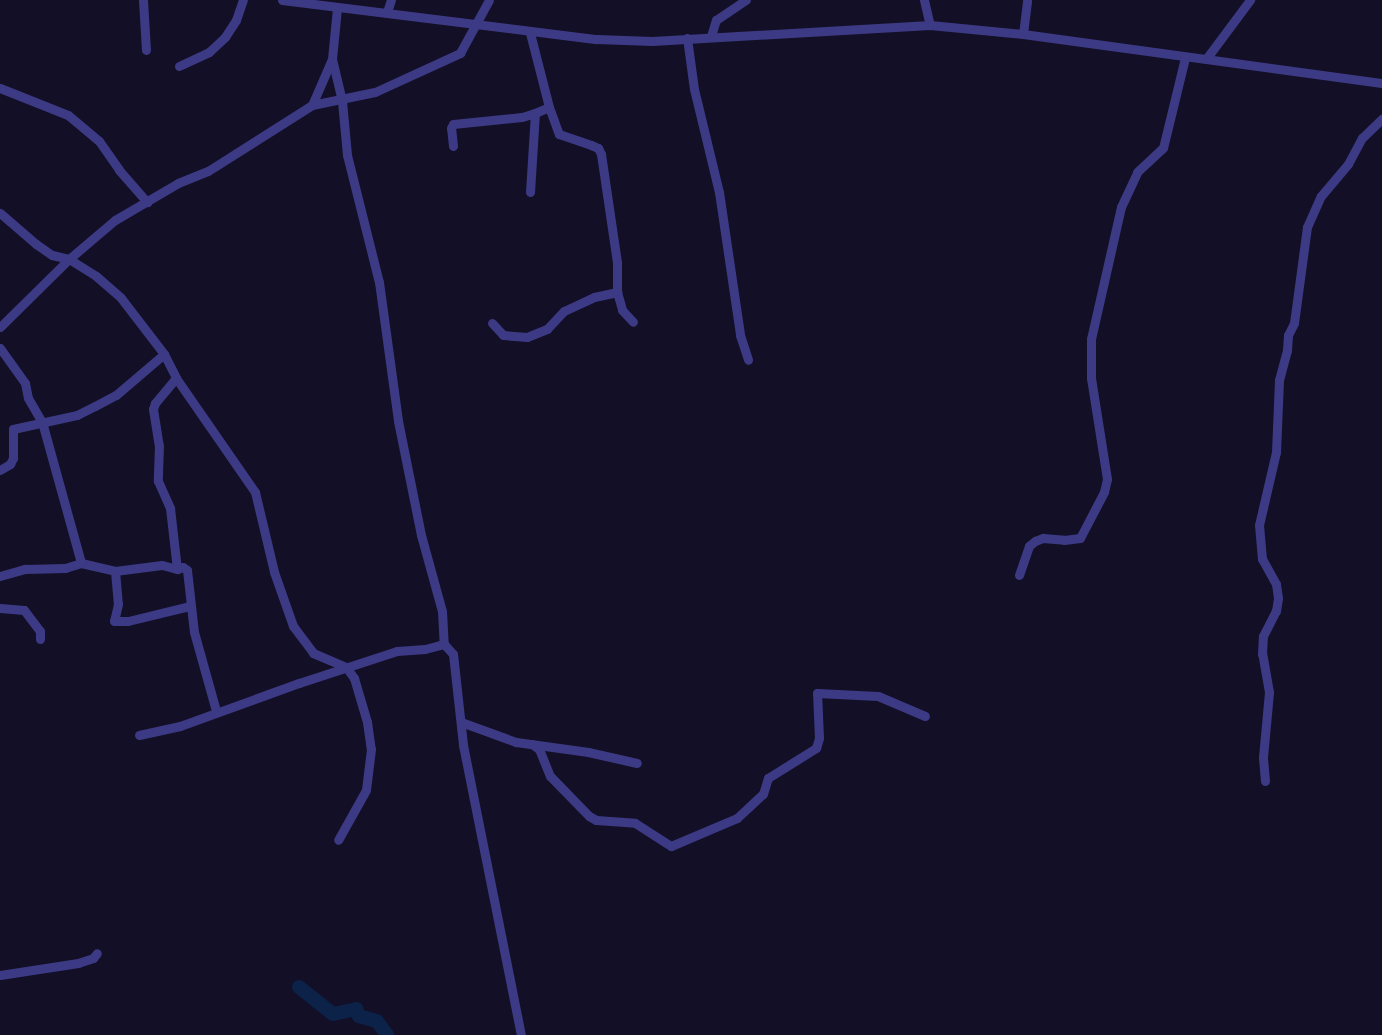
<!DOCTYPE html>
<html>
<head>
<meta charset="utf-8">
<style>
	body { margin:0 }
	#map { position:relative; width:1382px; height:1035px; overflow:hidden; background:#130f26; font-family:"Titillium Web",sans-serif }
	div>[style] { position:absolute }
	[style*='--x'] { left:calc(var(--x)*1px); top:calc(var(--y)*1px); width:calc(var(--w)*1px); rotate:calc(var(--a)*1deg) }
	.river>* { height:14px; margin:-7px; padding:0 7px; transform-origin:7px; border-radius:7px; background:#0c2248 }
	.minor>* { height:9px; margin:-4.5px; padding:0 4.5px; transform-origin:4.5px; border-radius:4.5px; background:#3d3a85 }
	span { translate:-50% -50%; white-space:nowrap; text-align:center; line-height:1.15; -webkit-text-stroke:6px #130f26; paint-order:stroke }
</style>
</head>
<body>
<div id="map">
	<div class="river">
		<div style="--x:299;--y:987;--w:43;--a:38.5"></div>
		<div style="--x:333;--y:1014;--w:24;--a:-12"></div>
		<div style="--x:356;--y:1009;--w:8;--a:67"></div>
		<div style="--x:359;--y:1016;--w:19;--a:16"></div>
		<div style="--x:377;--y:1021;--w:17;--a:54"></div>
	</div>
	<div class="minor">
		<div style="--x:143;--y:0;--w:50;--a:86.6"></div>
		<div style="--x:282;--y:0;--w:317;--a:7.1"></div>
		<div style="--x:597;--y:39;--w:55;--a:2.1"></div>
		<div style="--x:652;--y:41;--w:278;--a:-3.3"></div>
		<div style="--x:930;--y:25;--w:93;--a:5.5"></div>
		<div style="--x:1023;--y:34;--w:362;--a:7.8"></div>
		<div style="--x:924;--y:0;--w:26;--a:77"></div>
		<div style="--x:387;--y:12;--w:13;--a:-72"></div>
		<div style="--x:530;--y:33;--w:76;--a:75.6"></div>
		<div style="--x:549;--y:107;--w:29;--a:70"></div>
		<div style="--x:559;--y:134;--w:34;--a:19"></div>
		<div style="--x:591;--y:145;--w:8;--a:23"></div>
		<div style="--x:598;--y:148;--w:7;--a:63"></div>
		<div style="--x:601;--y:154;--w:110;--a:81.6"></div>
		<div style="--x:617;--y:263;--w:29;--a:90"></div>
		<div style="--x:617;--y:292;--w:19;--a:74"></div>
		<div style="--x:622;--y:310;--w:16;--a:47"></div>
		<div style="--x:1023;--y:34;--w:34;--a:-83"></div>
		<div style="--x:711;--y:36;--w:17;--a:-73"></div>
		<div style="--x:716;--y:20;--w:36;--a:-34"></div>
		<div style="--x:687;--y:38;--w:51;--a:82.2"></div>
		<div style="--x:694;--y:89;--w:106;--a:76.4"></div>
		<div style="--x:719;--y:192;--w:145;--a:81.6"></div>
		<div style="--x:740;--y:335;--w:26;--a:72"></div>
		<div style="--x:332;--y:59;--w:43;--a:76.6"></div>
		<div style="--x:342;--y:101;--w:54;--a:84.7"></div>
		<div style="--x:347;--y:155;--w:131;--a:75.9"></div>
		<div style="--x:379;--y:282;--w:140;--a:82.2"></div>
		<div style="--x:398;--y:421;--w:116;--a:78.6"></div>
		<div style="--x:421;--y:535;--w:79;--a:74.6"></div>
		<div style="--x:442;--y:611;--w:33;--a:87"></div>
		<div style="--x:444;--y:644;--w:13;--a:48"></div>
		<div style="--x:453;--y:654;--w:92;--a:83.7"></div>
		<div style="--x:463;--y:745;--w:296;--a:78.7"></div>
		<div style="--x:1206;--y:59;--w:74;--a:-53.3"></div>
		<div style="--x:179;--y:66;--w:33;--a:-25"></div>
		<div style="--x:209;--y:52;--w:22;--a:-43"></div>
		<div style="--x:225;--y:37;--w:20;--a:-57"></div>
		<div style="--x:236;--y:20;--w:21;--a:-71"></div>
		<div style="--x:0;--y:88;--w:73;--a:21.7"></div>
		<div style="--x:68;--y:115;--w:40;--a:40"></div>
		<div style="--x:99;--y:141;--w:35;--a:55"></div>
		<div style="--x:119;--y:170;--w:43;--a:48.8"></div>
		<div style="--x:312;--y:105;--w:50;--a:-66.5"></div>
		<div style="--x:332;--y:59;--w:51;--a:-84.4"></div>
		<div style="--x:453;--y:146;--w:18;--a:-96"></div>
		<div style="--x:451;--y:128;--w:4;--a:-63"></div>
		<div style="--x:453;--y:124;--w:69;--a:-5.8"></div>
		<div style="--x:522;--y:117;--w:14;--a:-17"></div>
		<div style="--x:530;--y:192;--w:79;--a:-86.4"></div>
		<div style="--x:535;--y:113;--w:15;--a:-23"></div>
		<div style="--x:0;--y:213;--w:48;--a:40.7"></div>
		<div style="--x:36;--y:244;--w:19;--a:35"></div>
		<div style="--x:52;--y:255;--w:17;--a:13"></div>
		<div style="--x:69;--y:259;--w:32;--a:32"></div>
		<div style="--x:96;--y:276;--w:33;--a:41"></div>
		<div style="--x:121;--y:298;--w:71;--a:52.5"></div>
		<div style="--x:164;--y:354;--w:27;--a:63"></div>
		<div style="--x:176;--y:378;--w:139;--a:55.3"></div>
		<div style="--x:255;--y:492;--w:82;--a:76.6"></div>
		<div style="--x:274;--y:572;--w:57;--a:70.6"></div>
		<div style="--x:293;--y:626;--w:34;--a:53"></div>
		<div style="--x:313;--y:653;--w:36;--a:23"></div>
		<div style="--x:346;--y:667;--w:14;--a:54"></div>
		<div style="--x:354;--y:678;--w:46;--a:73.5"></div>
		<div style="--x:367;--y:722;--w:27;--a:82"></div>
		<div style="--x:371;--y:749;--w:41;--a:97"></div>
		<div style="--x:366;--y:790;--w:57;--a:119.2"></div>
		<div style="--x:492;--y:323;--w:16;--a:47"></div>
		<div style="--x:503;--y:335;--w:24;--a:5"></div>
		<div style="--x:527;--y:337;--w:22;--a:-22"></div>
		<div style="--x:547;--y:329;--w:25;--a:-47"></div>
		<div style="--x:564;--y:311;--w:33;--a:-25"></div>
		<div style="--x:594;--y:297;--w:24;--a:-12"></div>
		<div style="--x:0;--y:327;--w:97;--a:-44.6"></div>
		<div style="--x:69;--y:259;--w:60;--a:-40.3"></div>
		<div style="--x:115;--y:220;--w:73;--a:-30.4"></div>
		<div style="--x:178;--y:183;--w:32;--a:-22"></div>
		<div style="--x:208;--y:171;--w:123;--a:-32.4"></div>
		<div style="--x:312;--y:105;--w:64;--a:-11.7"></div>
		<div style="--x:375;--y:92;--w:94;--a:-24.6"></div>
		<div style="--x:460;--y:53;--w:60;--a:-61.3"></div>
		<div style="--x:0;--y:348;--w:43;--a:54.5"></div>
		<div style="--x:25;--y:383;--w:15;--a:79"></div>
		<div style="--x:28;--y:398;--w:28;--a:60"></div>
		<div style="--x:42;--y:422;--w:146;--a:74.5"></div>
		<div style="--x:81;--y:563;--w:35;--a:13"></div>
		<div style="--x:115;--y:571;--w:47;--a:-7.3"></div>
		<div style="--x:162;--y:565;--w:16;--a:15"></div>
		<div style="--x:177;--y:569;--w:6;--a:-18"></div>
		<div style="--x:183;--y:567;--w:5;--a:37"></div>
		<div style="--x:187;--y:570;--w:62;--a:83.6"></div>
		<div style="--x:194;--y:632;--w:82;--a:74.4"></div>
		<div style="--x:176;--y:378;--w:33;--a:130"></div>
		<div style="--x:155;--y:403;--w:6;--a:108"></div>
		<div style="--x:153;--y:409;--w:36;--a:81"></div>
		<div style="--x:159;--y:445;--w:36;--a:92"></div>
		<div style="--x:158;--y:481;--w:30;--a:66"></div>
		<div style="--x:170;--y:508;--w:61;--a:83.5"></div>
		<div style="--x:0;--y:470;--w:12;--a:-31"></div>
		<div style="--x:10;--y:464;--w:7;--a:-63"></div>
		<div style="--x:13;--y:458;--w:29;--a:-90"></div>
		<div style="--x:13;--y:429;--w:66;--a:-12.3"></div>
		<div style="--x:77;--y:415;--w:20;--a:-27"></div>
		<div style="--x:95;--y:406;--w:24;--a:-28"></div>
		<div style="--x:116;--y:395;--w:63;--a:-40.5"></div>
		<div style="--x:115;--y:571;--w:33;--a:85"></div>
		<div style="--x:118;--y:604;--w:17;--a:103"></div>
		<div style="--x:114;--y:621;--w:14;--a:0"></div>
		<div style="--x:128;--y:621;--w:64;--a:-13.6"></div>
		<div style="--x:1019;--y:575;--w:31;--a:-71"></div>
		<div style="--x:1029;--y:546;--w:8;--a:-40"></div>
		<div style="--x:1035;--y:541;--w:9;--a:-21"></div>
		<div style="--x:1043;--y:538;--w:21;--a:5"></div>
		<div style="--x:1064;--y:540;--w:16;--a:-7"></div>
		<div style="--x:1080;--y:538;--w:52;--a:-62.4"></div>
		<div style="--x:1104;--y:492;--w:13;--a:-77"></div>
		<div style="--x:1107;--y:479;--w:102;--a:-99"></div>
		<div style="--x:1091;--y:378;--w:39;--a:-90"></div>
		<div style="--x:1091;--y:339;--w:135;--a:-77.2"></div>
		<div style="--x:1121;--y:207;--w:38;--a:-65"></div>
		<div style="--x:1137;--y:172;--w:35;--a:-43"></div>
		<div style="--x:1163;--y:148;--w:93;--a:-76.3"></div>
		<div style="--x:0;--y:576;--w:26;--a:-16"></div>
		<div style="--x:25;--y:569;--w:40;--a:-1.4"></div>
		<div style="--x:65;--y:568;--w:17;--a:-17"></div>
		<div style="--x:0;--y:608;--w:24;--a:5"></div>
		<div style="--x:24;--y:610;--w:26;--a:53"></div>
		<div style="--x:40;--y:631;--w:8;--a:90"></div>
		<div style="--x:461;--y:722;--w:59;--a:20"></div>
		<div style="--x:516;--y:742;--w:73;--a:7.9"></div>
		<div style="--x:588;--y:752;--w:50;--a:12.7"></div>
		<div style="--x:139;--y:735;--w:42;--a:-12.4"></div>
		<div style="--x:180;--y:726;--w:127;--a:-19.9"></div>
		<div style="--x:299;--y:683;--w:103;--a:-18.1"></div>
		<div style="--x:397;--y:651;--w:28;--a:-4"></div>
		<div style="--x:425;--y:649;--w:20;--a:-15"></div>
		<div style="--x:532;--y:744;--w:9;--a:36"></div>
		<div style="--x:539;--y:749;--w:29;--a:68"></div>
		<div style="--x:550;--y:776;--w:56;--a:45.7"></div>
		<div style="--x:589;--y:816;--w:8;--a:30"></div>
		<div style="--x:596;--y:820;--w:39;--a:4"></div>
		<div style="--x:635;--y:823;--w:43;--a:32.6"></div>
		<div style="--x:671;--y:846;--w:72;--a:-23"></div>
		<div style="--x:737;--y:818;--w:35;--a:-43"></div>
		<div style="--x:763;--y:794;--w:17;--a:-73"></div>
		<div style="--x:768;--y:778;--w:57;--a:-32"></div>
		<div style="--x:816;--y:748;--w:10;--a:-73"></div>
		<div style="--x:819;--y:738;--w:45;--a:-92.5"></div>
		<div style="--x:817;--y:693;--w:61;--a:2.8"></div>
		<div style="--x:878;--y:696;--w:51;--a:23.1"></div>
		<div style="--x:1265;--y:781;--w:24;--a:-95"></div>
		<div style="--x:1263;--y:757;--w:65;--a:-84.7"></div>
		<div style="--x:1269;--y:692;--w:39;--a:-100"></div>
		<div style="--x:1262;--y:654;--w:18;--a:-87"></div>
		<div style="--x:1263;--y:636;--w:28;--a:-63"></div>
		<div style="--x:1276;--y:611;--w:13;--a:-81"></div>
		<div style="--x:1278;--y:598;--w:14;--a:-98"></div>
		<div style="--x:1276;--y:584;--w:29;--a:-119"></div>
		<div style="--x:1262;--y:559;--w:34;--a:-95"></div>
		<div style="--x:1259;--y:525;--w:75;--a:-76.9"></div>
		<div style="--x:1276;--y:452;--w:72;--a:-87.6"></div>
		<div style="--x:1279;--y:380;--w:31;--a:-75"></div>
		<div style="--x:1287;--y:350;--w:15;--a:-86"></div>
		<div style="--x:1288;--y:335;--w:13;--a:-63"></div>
		<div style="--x:1294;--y:323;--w:97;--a:-82.3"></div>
		<div style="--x:1307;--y:227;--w:34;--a:-66"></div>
		<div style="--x:1321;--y:196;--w:42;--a:-49.8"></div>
		<div style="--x:1348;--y:164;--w:30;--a:-62"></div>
		<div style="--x:1362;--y:138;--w:28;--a:-44"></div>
		<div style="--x:0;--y:975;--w:79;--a:-8.7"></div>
		<div style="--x:78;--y:963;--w:16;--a:-18"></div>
		<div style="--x:93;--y:958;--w:6;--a:-51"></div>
	</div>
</div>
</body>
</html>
